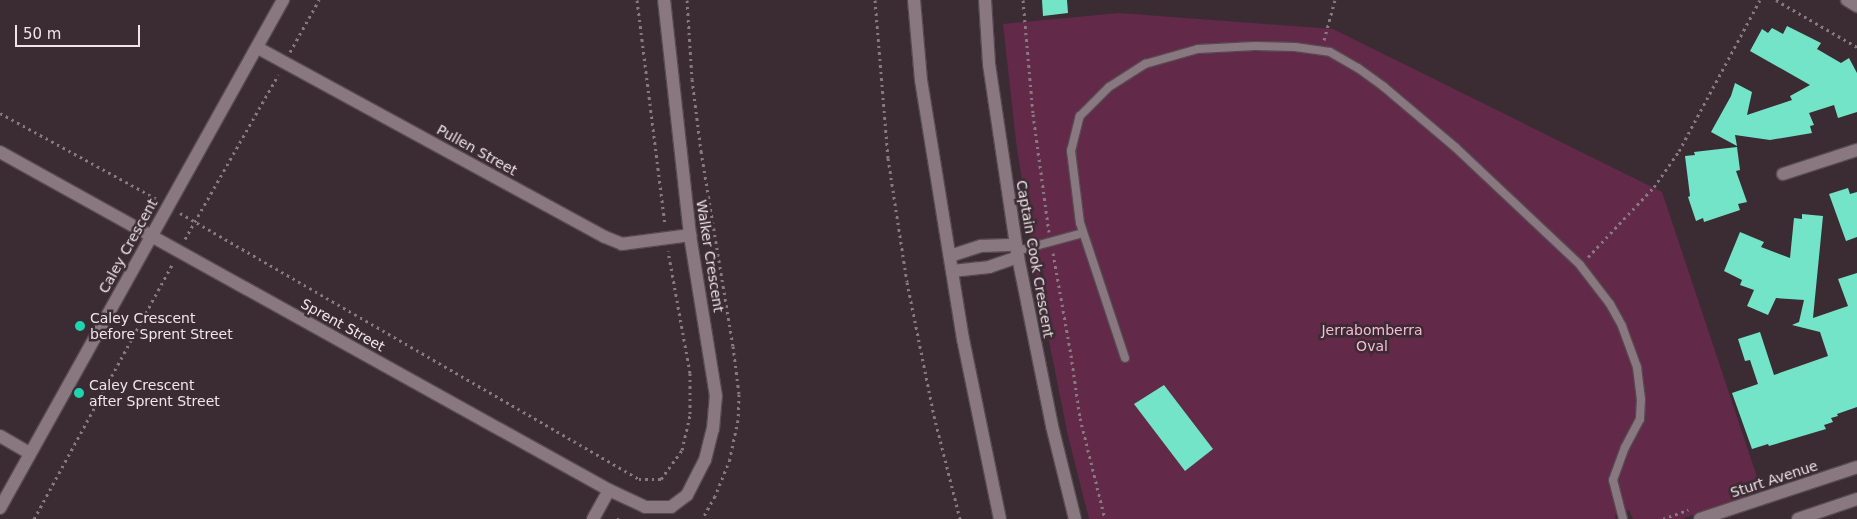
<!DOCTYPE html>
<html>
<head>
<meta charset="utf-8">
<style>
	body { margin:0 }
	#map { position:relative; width:1857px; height:519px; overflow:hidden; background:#3b2c33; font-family:"DejaVu Sans",sans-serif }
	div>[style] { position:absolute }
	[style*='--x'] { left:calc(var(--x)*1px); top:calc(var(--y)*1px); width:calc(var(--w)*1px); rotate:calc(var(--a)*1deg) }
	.green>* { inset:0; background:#622948 }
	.building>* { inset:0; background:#73e4c7 }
	.path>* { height:3px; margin-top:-1.5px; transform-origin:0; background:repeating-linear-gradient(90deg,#86797f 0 2.5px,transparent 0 6.5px) }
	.roads { filter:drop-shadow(1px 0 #574a51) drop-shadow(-1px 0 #574a51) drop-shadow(0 1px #574a51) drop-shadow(0 -1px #574a51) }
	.lane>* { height:8px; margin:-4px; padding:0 4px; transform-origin:4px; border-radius:4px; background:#8a7880 }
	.street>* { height:12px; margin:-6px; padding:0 6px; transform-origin:6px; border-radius:6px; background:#8a7880 }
	.secondary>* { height:12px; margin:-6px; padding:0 6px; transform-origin:6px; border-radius:6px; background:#8a7880 }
	.dots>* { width:14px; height:14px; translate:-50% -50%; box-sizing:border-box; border:2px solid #3b2c33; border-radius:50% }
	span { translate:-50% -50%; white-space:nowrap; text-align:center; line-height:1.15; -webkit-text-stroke:5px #3b2c33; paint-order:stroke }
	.street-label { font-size:14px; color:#efe5e9 }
	.poi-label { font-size:14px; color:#efe5e9 }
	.left { translate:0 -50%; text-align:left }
	.park-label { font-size:14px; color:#fab8d8 }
	.scale { position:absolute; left:15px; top:25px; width:125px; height:22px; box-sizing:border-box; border:2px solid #efe5e9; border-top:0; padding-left:6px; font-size:15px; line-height:18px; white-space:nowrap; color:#efe5e9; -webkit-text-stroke:4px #3b2c33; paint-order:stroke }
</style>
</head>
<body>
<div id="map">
	<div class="green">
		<div style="clip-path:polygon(1119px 13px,1333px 29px,1662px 192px,1762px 492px,1681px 519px,1633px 519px,1629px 510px,1615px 515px,1616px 519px,1089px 519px,1068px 436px,1037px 281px,1016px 141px,1003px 24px)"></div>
	</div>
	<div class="building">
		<div style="clip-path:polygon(1042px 0,1067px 0,1068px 13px,1043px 16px)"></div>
		<div style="clip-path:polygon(1787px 26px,1821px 43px,1817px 49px,1841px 63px,1849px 58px,1857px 73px,1857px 112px,1838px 118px,1834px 105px,1809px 113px,1814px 125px,1810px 126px,1812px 133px,1770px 140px,1735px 135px,1737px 146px,1711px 132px,1731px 96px,1735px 83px,1752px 92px,1747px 115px,1792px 100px,1790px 96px,1810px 85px,1750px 51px,1762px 29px,1768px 33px,1772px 28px,1783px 34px)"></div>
		<div style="clip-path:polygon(1737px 147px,1740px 170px,1736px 171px,1747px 202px,1738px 204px,1740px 210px,1704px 222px,1703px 218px,1696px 221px,1688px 197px,1690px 196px,1685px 156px,1695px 155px,1694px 152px)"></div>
		<div style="clip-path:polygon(1848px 188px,1850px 194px,1857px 192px,1857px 237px,1846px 241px,1829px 194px)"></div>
		<div style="clip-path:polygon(1802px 214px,1823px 216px,1813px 318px,1848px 306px,1838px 279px,1857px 273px,1857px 407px,1837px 414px,1838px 416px,1831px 418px,1833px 422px,1824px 425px,1826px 429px,1769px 446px,1768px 444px,1752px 449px,1732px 393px,1758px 384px,1750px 360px,1745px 361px,1738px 339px,1760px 332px,1774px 375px,1828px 356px,1820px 332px,1792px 325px,1799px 322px,1804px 300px,1776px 298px,1768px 315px,1747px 306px,1754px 290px,1740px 285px,1742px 280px,1724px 271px,1740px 232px,1764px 242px,1761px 247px,1790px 258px,1794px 218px,1802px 219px)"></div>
		<div style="clip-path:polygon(1164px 385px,1213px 449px,1185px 471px,1134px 404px)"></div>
	</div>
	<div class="path">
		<div style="--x:637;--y:0;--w:227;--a:82.9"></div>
		<div style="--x:687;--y:0;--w:79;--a:86.4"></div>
		<div style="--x:692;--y:79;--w:73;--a:82.9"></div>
		<div style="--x:701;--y:151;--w:198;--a:80.7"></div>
		<div style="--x:733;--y:346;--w:48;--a:82.9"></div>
		<div style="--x:739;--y:394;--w:26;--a:92"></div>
		<div style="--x:738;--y:420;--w:40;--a:102"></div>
		<div style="--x:730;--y:459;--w:40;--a:112"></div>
		<div style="--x:715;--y:496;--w:26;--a:119"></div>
		<div style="--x:875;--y:0;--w:159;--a:85.3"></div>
		<div style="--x:888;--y:158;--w:125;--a:81.3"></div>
		<div style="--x:907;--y:282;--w:137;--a:78.6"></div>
		<div style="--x:934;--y:416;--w:106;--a:75.8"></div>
		<div style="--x:1023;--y:0;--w:114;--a:85"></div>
		<div style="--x:1033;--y:114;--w:119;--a:82.3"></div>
		<div style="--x:1776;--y:0;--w:94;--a:30.1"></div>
		<div style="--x:1324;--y:40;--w:41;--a:-74.6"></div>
		<div style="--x:290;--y:52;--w:60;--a:-60.9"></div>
		<div style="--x:0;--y:113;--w:179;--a:28.7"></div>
		<div style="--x:180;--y:213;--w:531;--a:30.09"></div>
		<div style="--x:639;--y:479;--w:22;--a:0"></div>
		<div style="--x:661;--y:479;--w:36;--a:-54"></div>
		<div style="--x:682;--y:450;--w:37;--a:-77"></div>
		<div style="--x:690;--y:414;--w:41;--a:-90"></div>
		<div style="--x:690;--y:373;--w:124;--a:-100.2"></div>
		<div style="--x:185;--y:239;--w:189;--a:-60.4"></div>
		<div style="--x:1053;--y:253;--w:104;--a:80"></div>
		<div style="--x:1071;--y:355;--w:64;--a:81.9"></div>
		<div style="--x:1080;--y:418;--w:104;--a:76.1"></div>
		<div style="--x:1588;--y:257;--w:96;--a:-46.7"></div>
		<div style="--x:1654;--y:187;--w:44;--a:-55.2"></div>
		<div style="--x:1679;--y:151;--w:171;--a:-61.8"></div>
		<div style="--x:34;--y:519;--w:291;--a:-61.5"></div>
		<div style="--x:617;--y:519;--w:2;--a:0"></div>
		<div style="--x:1663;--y:519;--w:27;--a:-20"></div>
	</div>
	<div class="roads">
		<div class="lane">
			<div style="--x:1017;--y:251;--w:68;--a:-15.3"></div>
			<div style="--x:1125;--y:358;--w:142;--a:-108.4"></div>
			<div style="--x:1080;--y:223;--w:73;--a:-97.1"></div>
			<div style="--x:1071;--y:151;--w:36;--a:-76"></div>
			<div style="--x:1080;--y:116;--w:41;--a:-45"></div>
			<div style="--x:1109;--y:87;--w:43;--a:-32.6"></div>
			<div style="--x:1145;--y:64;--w:55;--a:-15.8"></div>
			<div style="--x:1198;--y:49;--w:57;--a:-3"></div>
			<div style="--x:1255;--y:46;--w:40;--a:1.4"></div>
			<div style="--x:1295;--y:47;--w:35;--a:8"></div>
			<div style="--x:1330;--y:52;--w:32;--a:30"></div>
			<div style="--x:1358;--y:68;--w:32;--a:36"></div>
			<div style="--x:1384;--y:87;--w:93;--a:40.2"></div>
			<div style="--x:1455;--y:147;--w:172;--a:43.3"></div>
			<div style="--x:1580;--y:265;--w:49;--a:52.4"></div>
			<div style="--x:1610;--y:304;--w:25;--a:61"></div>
			<div style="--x:1622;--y:326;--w:44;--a:69.9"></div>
			<div style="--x:1637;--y:367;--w:32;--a:83"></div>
			<div style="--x:1641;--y:399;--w:20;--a:93"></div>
			<div style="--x:1640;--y:419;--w:32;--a:118"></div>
			<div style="--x:1625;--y:447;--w:35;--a:110"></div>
			<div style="--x:1613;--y:480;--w:40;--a:75.6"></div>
		</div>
		<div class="street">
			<div style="--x:258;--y:48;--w:395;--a:28.6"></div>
			<div style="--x:605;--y:237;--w:18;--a:22"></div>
			<div style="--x:622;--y:244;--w:69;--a:-7.5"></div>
			<div style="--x:0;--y:152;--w:697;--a:29.03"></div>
			<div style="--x:609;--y:490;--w:40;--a:25"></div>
			<div style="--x:645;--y:507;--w:26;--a:0"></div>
			<div style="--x:671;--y:507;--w:20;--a:-37"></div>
			<div style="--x:687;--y:495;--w:39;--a:-63"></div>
			<div style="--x:705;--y:460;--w:32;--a:-76"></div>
			<div style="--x:713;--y:429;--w:33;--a:-85"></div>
			<div style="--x:716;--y:396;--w:163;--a:-99.2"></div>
			<div style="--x:690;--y:235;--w:236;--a:-96.3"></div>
			<div style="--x:1783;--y:174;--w:78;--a:-18"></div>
			<div style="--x:0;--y:436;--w:34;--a:30"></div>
			<div style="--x:0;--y:508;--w:582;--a:-60.88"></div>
			<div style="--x:593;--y:519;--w:33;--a:-61"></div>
			<div style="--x:1700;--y:519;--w:165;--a:-18.3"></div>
		</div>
		<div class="secondary">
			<div style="--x:914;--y:0;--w:80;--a:85"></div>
			<div style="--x:921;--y:80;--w:262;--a:80.8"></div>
			<div style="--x:963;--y:339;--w:184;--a:78.4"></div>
			<div style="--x:985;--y:0;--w:64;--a:86.4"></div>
			<div style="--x:989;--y:64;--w:195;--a:81.5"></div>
			<div style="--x:1018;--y:257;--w:172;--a:78.6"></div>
			<div style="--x:1052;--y:426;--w:96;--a:76.1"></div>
			<div style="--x:1847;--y:0;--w:12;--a:31"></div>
			<div style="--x:950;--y:256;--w:33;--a:-18"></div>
			<div style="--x:981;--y:246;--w:35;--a:-2"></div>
			<div style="--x:952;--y:271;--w:37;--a:-6"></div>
			<div style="--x:989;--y:267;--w:31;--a:-19"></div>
			<div style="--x:1798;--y:519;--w:62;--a:-18.7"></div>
		</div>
	</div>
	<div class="dots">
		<div style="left:80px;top:326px;background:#1ed5b1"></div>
		<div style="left:79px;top:393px;background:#1ed5b1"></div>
	</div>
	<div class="street-label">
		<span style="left:477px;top:150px;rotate:29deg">Pullen Street</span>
		<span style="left:128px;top:246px;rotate:-61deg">Caley Crescent</span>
		<span style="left:710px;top:256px;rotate:81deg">Walker Crescent</span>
		<span style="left:1035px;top:259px;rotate:80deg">Captain Cook Crescent</span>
		<span style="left:343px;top:325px;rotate:29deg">Sprent Street</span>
		<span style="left:1774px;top:479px;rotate:-18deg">Sturt Avenue</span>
	</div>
	<div class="poi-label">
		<span class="left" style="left:90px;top:326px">Caley Crescent<br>before Sprent Street</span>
		<span class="left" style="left:89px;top:393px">Caley Crescent<br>after Sprent Street</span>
	</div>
	<div class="park-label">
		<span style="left:1372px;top:338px">Jerrabomberra<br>Oval</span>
	</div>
	<div class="scale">50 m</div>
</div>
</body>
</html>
